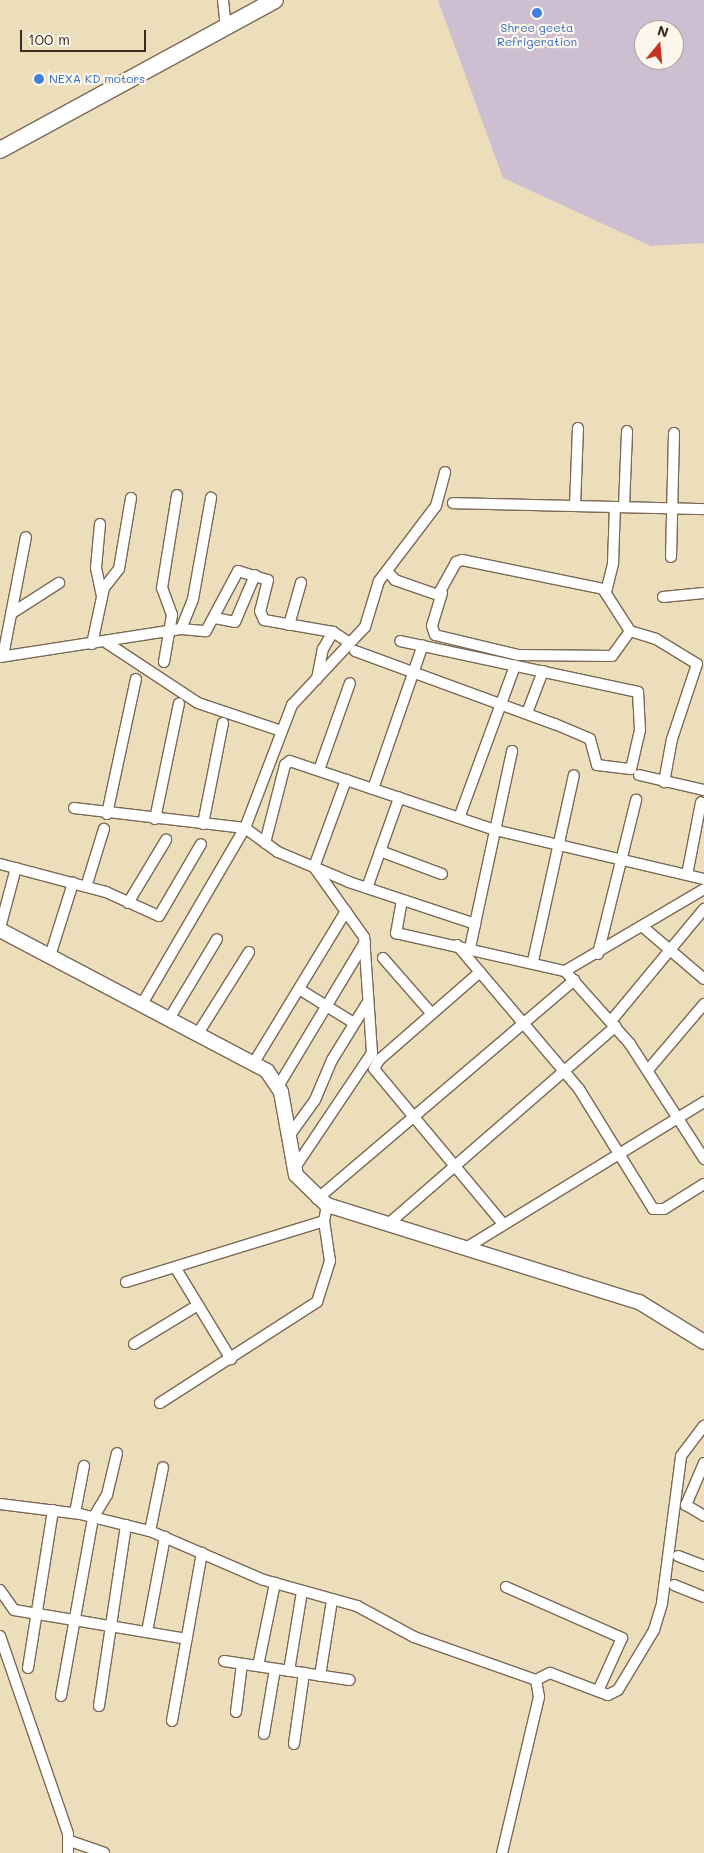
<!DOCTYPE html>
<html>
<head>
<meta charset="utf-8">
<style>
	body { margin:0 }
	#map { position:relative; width:704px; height:1853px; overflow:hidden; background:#ecdeba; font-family:Mali,sans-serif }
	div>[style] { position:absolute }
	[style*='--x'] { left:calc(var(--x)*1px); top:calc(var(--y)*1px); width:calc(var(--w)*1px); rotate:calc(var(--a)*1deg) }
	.industrial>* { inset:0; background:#cdbed2 }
	.roads { filter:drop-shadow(1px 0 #796955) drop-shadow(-1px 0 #796955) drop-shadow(0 1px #796955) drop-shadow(0 -1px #796955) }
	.street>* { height:10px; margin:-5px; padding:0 5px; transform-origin:5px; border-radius:5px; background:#fff }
	.secondary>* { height:14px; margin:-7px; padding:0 7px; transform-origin:7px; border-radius:7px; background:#fff }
	.primary>* { height:16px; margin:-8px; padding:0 8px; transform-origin:8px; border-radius:8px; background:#fff }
	.dots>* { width:14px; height:14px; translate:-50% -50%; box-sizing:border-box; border:2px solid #fbf7ec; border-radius:50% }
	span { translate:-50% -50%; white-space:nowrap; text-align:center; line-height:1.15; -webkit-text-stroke:4.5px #fbf7ec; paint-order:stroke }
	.shop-label { font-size:12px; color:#366cbe }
	.left { translate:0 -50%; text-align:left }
	.north { position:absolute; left:634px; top:20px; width:50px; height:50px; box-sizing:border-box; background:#fbf7ec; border:1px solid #aea59a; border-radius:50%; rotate:17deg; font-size:14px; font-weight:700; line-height:20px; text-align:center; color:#3b2a1e }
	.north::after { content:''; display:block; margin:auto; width:18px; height:22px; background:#c8321e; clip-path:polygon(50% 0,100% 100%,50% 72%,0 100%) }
	.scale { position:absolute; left:20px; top:30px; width:126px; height:22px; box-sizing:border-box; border:2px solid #3b2a1e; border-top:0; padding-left:6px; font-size:15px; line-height:18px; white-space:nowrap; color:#3b2a1e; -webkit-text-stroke:4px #fbf7ec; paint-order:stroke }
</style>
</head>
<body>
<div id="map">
	<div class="industrial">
		<div style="clip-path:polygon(evenodd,438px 0,704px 0,704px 243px,651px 246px,503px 178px,438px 0,644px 30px,674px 30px,674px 60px,644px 60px,644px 30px)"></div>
	</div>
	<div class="roads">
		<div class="street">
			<div style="--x:223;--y:0;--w:27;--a:84"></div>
			<div style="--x:453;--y:503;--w:251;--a:1.4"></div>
			<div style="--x:575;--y:506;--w:78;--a:-87.8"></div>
			<div style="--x:624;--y:507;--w:76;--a:-87.7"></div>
			<div style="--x:100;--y:524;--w:44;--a:95.2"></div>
			<div style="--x:96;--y:568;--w:29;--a:78"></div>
			<div style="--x:671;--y:557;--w:124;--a:-88.6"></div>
			<div style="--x:387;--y:571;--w:12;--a:48"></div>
			<div style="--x:395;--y:580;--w:46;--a:19.2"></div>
			<div style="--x:438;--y:595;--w:38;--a:-61"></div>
			<div style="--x:456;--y:562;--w:6;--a:-18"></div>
			<div style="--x:462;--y:560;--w:144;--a:11.6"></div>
			<div style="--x:603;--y:589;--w:50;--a:57.3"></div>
			<div style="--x:630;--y:631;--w:27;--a:17"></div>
			<div style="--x:656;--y:639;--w:48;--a:31.4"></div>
			<div style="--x:697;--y:664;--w:79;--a:108.4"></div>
			<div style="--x:672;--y:739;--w:44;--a:100.5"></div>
			<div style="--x:606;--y:592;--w:30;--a:-76"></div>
			<div style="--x:613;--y:563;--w:56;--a:-88"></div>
			<div style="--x:442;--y:593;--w:34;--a:107"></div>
			<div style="--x:432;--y:626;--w:9;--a:72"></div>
			<div style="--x:435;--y:635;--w:85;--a:13.5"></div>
			<div style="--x:518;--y:655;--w:94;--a:0.6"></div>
			<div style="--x:612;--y:656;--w:31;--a:-54"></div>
			<div style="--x:663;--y:597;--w:41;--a:-5.6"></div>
			<div style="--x:12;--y:613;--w:56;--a:-32.6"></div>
			<div style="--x:215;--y:618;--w:20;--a:11"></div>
			<div style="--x:235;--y:622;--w:51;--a:-66.9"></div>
			<div style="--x:289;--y:625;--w:44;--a:-74.1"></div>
			<div style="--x:181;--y:629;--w:32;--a:-68"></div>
			<div style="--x:193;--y:599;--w:103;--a:-79.9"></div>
			<div style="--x:107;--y:643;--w:109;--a:33.4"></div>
			<div style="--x:198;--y:703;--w:88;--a:18.6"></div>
			<div style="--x:92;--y:644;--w:57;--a:-77.9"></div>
			<div style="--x:104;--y:588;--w:24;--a:-52"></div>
			<div style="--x:119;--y:569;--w:72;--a:-80.4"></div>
			<div style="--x:355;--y:651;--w:213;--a:20.1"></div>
			<div style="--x:555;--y:724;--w:38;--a:23"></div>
			<div style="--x:590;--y:739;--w:27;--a:75"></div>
			<div style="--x:597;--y:765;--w:34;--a:7"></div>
			<div style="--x:631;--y:769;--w:40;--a:-77"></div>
			<div style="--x:640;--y:730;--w:38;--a:-93"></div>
			<div style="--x:638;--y:692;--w:243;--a:-167.9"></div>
			<div style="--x:3;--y:656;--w:121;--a:-79.1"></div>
			<div style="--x:0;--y:657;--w:183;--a:-8.8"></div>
			<div style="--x:181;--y:629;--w:25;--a:5"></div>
			<div style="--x:206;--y:631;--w:68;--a:-61.9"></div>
			<div style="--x:238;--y:571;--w:31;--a:17"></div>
			<div style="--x:268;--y:580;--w:32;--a:104"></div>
			<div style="--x:260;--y:611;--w:10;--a:66"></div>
			<div style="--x:264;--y:620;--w:70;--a:9.9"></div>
			<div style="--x:333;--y:632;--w:20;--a:33"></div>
			<div style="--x:164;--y:662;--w:48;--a:-80.3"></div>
			<div style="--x:172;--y:615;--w:29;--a:-110"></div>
			<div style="--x:162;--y:588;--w:94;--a:-80.8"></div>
			<div style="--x:317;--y:679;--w:31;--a:-79"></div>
			<div style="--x:323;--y:649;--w:20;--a:-60"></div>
			<div style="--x:527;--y:713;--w:45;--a:-69.1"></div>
			<div style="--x:319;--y:770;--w:92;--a:-70.4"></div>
			<div style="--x:639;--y:775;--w:67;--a:13"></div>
			<div style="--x:373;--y:789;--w:152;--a:-70.9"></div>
			<div style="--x:74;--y:808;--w:172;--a:6.7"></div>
			<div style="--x:245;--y:828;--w:41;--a:36"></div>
			<div style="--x:278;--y:852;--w:77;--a:22.9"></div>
			<div style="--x:349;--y:882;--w:133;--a:18.4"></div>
			<div style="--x:475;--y:924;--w:177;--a:-77.9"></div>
			<div style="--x:107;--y:814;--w:138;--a:-77.9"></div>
			<div style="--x:459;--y:818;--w:162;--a:-69.8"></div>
			<div style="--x:155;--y:819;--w:118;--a:-78.3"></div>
			<div style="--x:203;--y:824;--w:103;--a:-78.8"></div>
			<div style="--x:265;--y:843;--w:81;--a:-75.6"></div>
			<div style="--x:285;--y:765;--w:6;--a:-39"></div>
			<div style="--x:290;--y:761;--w:216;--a:18.6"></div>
			<div style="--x:495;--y:830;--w:215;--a:13.2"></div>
			<div style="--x:380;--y:851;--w:66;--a:20.4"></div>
			<div style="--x:0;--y:864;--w:110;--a:14.8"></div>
			<div style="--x:106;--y:892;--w:58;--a:24.4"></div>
			<div style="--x:159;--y:916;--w:83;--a:-59.7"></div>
			<div style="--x:687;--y:875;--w:74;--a:-79.1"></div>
			<div style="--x:86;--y:887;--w:61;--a:-72.8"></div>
			<div style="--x:367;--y:888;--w:96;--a:-70.4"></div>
			<div style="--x:402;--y:900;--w:34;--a:100"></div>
			<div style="--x:396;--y:933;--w:173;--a:12.7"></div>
			<div style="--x:565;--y:971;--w:98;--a:48.3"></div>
			<div style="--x:630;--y:1044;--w:137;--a:57.2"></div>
			<div style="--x:128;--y:903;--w:74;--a:-58.9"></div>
			<div style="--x:643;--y:927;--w:80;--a:40.4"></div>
			<div style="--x:0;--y:928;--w:62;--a:-75.1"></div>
			<div style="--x:457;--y:945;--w:189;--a:49.7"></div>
			<div style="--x:579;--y:1089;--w:141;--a:58.3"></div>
			<div style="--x:653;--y:1209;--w:11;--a:0"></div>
			<div style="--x:664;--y:1209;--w:47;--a:-32"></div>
			<div style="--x:470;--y:948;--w:25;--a:-78"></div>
			<div style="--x:598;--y:954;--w:159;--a:-76.1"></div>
			<div style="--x:50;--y:956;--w:77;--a:-72.5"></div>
			<div style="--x:383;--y:958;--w:74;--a:48.8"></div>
			<div style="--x:533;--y:961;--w:190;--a:-77.6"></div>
			<div style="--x:565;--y:971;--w:161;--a:-30.5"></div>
			<div style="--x:480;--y:972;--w:134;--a:138.9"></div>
			<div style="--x:379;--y:1060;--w:10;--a:119"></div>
			<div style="--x:374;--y:1069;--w:202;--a:50.2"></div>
			<div style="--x:299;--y:989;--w:65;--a:31.7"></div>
			<div style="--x:142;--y:1004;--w:204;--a:-59.7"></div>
			<div style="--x:245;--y:828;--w:132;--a:-69.1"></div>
			<div style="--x:292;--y:705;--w:107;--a:-46.9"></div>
			<div style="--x:365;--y:627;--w:48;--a:-73.1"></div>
			<div style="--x:379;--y:581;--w:94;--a:-52.8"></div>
			<div style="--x:436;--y:506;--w:35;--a:-75"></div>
			<div style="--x:169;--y:1019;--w:93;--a:-59"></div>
			<div style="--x:611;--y:1021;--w:146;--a:-50.3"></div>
			<div style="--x:197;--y:1035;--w:98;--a:-57.9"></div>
			<div style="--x:253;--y:1064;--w:179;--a:-58.7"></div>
			<div style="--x:648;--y:1070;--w:87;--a:-49.7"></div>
			<div style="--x:279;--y:1085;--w:167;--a:-59"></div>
			<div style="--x:289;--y:1136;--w:44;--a:-54.2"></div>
			<div style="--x:315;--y:1100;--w:43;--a:-67"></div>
			<div style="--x:332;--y:1060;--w:65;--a:-58.3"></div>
			<div style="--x:294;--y:1169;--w:140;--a:-56.1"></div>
			<div style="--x:372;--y:1053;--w:116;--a:-93.9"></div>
			<div style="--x:364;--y:937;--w:86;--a:-125.5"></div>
			<div style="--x:314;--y:867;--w:93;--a:-69.8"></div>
			<div style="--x:317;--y:1199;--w:338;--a:-40.4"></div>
			<div style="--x:387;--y:1225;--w:303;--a:-41"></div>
			<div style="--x:469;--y:1246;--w:276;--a:-31.5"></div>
			<div style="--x:175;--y:1267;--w:108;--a:58.7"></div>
			<div style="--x:126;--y:1282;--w:207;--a:-17.1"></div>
			<div style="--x:134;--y:1344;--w:75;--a:-31.4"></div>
			<div style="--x:160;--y:1403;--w:187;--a:-32.8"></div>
			<div style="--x:317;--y:1302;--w:43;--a:-72.4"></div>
			<div style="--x:330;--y:1261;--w:40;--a:-98.5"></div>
			<div style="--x:324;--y:1221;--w:16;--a:-79"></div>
			<div style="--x:704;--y:1463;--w:46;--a:113.2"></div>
			<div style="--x:686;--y:1505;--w:21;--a:31"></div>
			<div style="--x:0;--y:1504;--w:81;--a:7.1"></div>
			<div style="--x:80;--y:1514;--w:72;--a:13.7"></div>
			<div style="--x:150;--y:1531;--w:124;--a:23.3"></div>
			<div style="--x:264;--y:1580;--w:97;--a:15.6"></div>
			<div style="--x:357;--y:1606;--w:65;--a:28.5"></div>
			<div style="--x:414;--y:1637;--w:129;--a:19.4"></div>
			<div style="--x:536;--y:1680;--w:17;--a:80"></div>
			<div style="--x:539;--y:1697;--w:160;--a:103.3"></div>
			<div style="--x:75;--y:1513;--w:48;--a:-79.2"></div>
			<div style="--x:150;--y:1531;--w:65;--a:-78.5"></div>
			<div style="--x:678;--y:1556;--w:28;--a:21"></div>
			<div style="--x:674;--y:1585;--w:32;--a:22"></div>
			<div style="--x:506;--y:1587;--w:127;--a:23.7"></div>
			<div style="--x:622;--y:1638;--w:58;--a:114.4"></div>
			<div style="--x:0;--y:1590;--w:24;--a:55"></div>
			<div style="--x:14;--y:1610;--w:175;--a:9.5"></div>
			<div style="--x:147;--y:1632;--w:97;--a:-79.3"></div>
			<div style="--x:0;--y:1636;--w:209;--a:71"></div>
			<div style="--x:68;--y:1834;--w:19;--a:90"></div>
			<div style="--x:224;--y:1661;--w:127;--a:8.6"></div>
			<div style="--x:258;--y:1666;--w:85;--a:-78.4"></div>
			<div style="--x:28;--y:1668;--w:160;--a:-81"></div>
			<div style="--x:289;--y:1671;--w:80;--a:-80.7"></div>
			<div style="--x:320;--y:1676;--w:77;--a:-81"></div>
			<div style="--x:536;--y:1680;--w:16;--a:-27"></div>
			<div style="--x:550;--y:1673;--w:62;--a:20.8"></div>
			<div style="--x:608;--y:1695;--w:11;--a:-27"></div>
			<div style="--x:618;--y:1690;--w:70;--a:-59"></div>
			<div style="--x:654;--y:1630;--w:28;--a:-73"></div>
			<div style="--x:662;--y:1603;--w:148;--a:-82.6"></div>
			<div style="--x:681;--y:1456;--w:38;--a:-53"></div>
			<div style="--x:61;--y:1696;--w:181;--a:-79.8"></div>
			<div style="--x:93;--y:1518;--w:27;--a:-59"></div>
			<div style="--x:107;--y:1495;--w:43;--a:-76.6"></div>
			<div style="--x:99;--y:1706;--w:183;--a:-81.5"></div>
			<div style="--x:236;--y:1712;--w:48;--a:-82.9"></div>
			<div style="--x:172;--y:1721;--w:171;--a:-79.9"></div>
			<div style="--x:264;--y:1734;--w:66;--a:-80.4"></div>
			<div style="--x:294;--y:1744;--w:72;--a:-82"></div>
			<div style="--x:70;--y:1841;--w:36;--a:19"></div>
		</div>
		<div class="secondary">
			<div style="--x:0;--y:930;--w:302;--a:27.8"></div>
			<div style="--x:267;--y:1071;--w:25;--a:56"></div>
			<div style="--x:281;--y:1092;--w:84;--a:79.8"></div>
			<div style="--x:296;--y:1175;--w:43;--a:44.1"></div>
			<div style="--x:327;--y:1205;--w:327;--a:17.3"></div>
			<div style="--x:639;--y:1302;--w:76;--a:31.6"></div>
		</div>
		<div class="primary">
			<div style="--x:0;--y:150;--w:313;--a:-28.6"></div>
		</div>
	</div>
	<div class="dots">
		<div style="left:537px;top:13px;background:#3f7fe0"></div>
		<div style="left:39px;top:79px;background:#3f7fe0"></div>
	</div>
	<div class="shop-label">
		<span style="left:537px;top:35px">Shree geeta<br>Refrigeration</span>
		<span class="left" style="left:49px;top:79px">NEXA KD motors</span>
	</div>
	<div class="north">N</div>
	<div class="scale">100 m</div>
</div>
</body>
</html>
